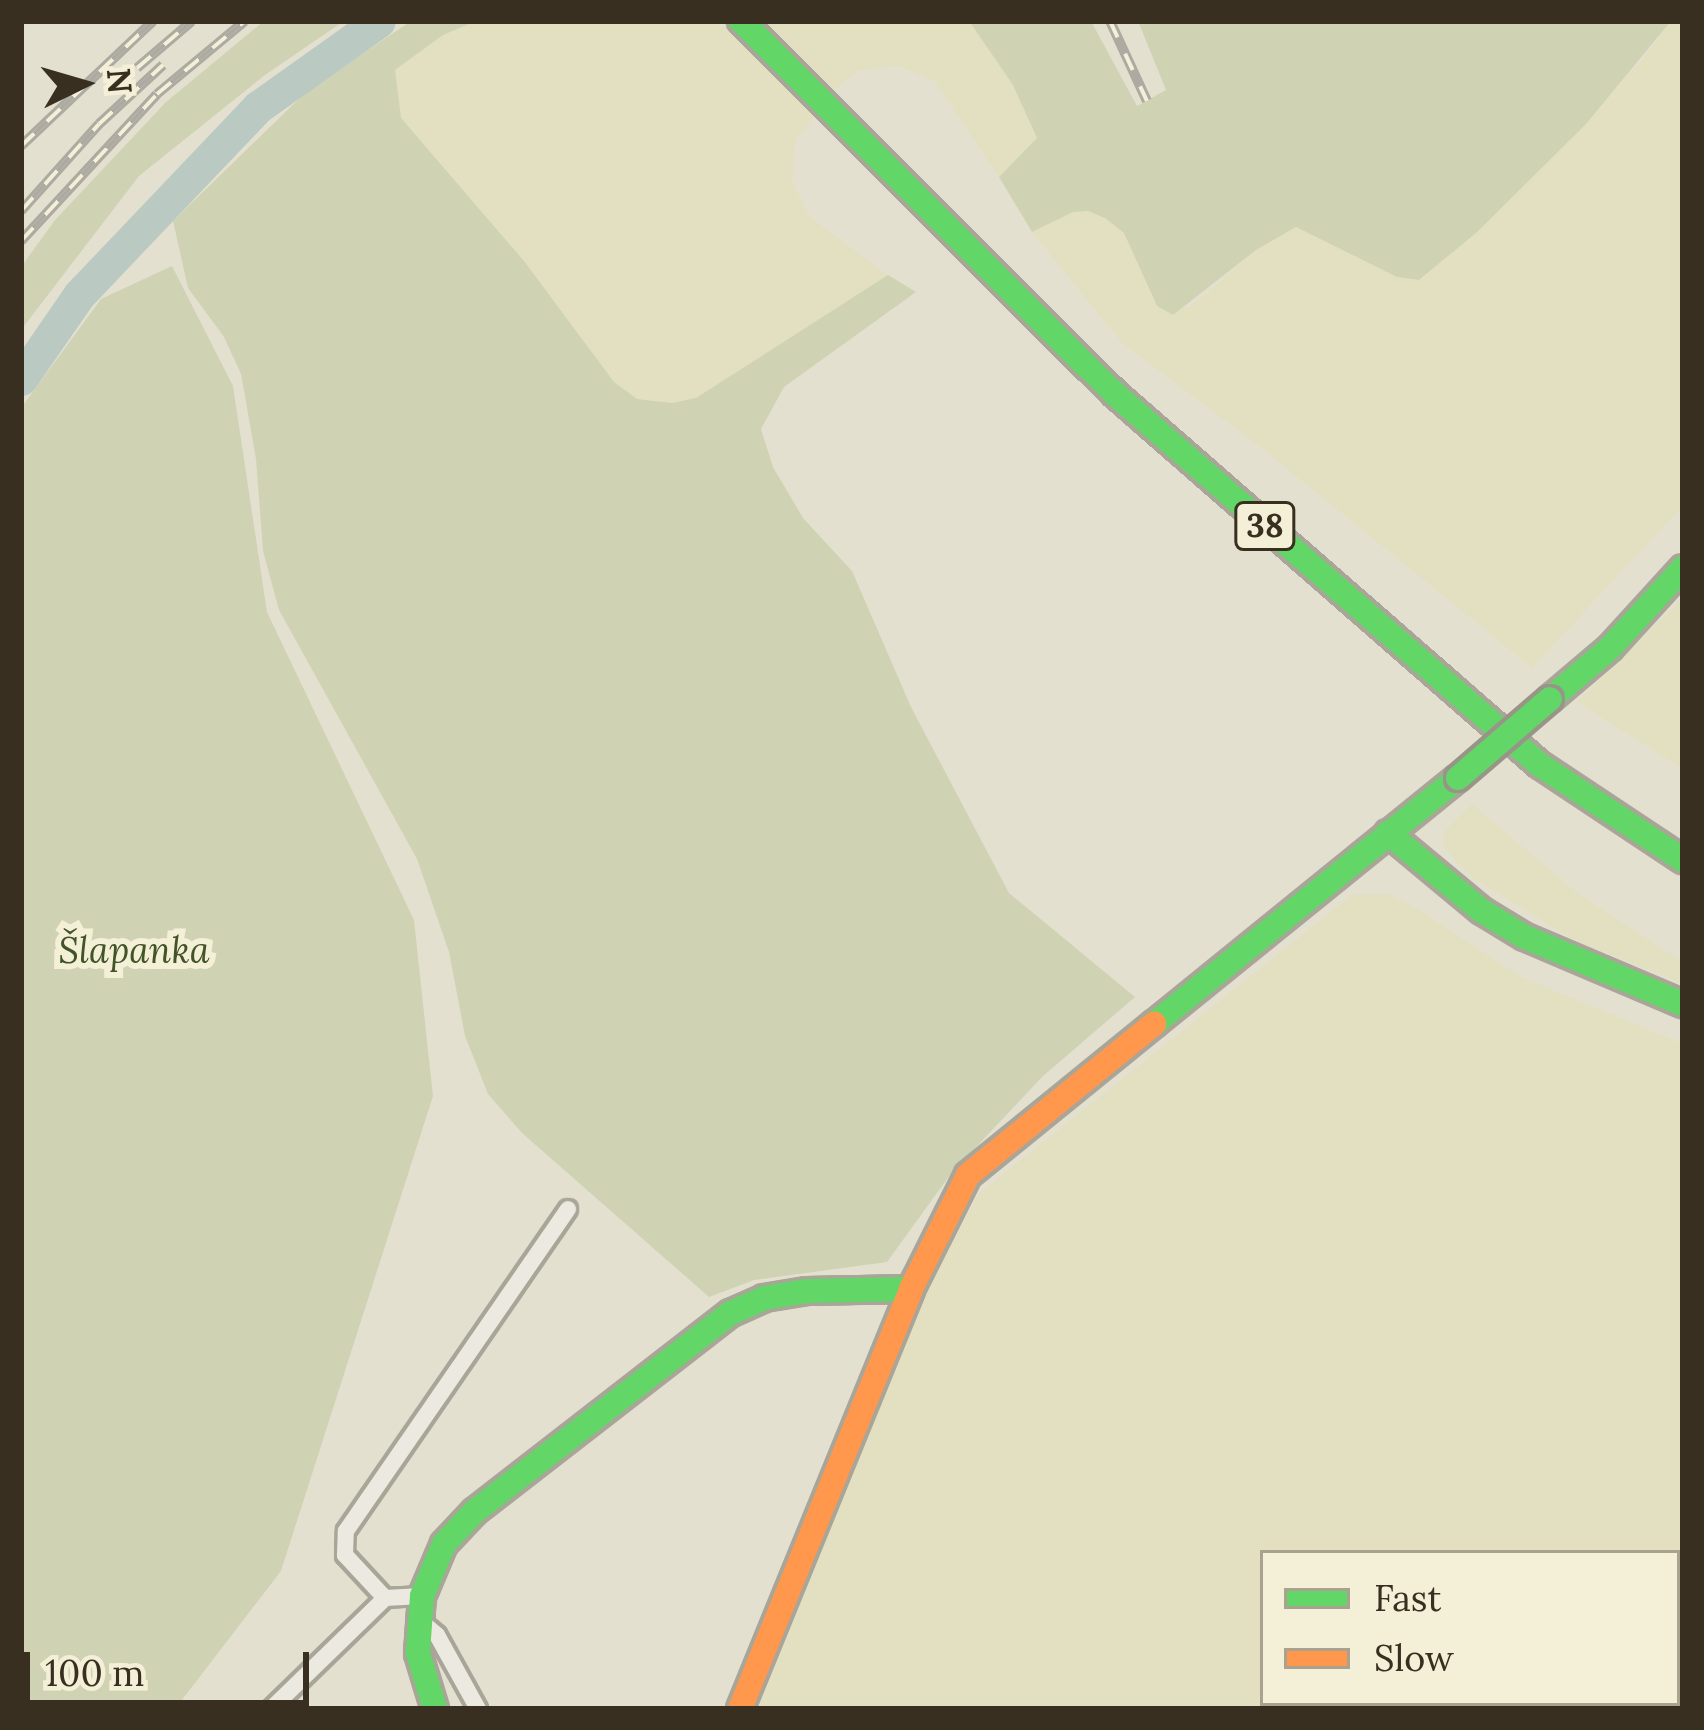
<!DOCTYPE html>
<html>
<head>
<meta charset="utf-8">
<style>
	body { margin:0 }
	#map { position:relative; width:1704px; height:1730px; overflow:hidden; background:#e4e0d0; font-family:Lora,serif }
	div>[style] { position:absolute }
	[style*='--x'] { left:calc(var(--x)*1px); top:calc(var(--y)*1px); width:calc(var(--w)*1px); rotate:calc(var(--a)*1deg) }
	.farmland>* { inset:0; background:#e2e0c1 }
	.green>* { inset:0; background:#cfd3b3 }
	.river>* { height:33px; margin:-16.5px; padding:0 16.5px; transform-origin:16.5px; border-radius:16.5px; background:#bacac2 }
	.roads { filter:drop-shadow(3px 0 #a9a598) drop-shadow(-3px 0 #a9a598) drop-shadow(0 3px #a9a598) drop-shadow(0 -3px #a9a598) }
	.street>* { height:16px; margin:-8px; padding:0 8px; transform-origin:8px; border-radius:8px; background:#eceae0 }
	.fast>* { height:24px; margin:-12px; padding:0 12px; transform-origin:12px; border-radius:12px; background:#63d668 }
	.slow>* { height:24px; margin:-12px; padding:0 12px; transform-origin:12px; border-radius:12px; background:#ff974d }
	.rail>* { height:10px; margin-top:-5px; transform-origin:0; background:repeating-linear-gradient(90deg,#f4efd7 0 18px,#acaaa1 0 36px); box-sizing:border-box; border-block:3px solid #acaaa1 }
	.bridges { filter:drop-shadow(3px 0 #999488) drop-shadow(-3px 0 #999488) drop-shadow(0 3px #999488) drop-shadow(0 -3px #999488) }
	.fast-bridge>* { height:24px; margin:-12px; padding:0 12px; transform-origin:12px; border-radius:12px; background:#63d668 }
	span { translate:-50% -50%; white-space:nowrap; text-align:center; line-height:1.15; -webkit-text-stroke:12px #f4efd7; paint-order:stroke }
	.shield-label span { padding:3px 9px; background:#f4efd7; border:3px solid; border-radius:9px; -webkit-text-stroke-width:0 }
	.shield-label { font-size:33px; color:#382f20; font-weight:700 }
	.park-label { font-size:36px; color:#425328; font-style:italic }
	.frame { position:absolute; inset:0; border:24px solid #382f20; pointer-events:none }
	.legend { position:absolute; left:1260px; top:1550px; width:420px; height:156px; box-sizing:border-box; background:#f4efd7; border:3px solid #a9a28e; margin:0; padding:15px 21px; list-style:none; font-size:36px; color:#382f20 }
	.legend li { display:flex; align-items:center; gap:24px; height:60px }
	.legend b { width:60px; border:3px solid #a9a28e }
	.north { position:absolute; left:24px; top:24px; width:120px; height:120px; -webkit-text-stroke:9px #f4efd7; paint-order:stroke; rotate:85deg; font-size:33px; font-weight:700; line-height:48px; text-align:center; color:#382f20 }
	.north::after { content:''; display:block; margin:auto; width:42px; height:54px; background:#382f20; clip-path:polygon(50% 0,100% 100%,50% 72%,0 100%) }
	.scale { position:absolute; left:24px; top:1652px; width:285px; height:54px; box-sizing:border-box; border:6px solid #382f20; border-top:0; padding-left:15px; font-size:36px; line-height:42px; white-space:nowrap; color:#382f20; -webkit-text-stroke:9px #f4efd7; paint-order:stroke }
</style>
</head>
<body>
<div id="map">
	<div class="farmland">
		<div style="clip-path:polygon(476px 21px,716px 21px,722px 27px,729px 21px,969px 21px,1013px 85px,1038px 138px,999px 177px,934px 81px,899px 66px,858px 71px,832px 92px,796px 141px,792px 181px,810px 217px,888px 275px,696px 398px,672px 403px,637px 399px,614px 382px,524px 261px,401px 118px,395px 70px,443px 35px)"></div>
		<div style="clip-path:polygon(1671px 21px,1683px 21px,1683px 506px,1532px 668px,1259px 446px,1122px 343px,1032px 232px,1073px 212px,1088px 211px,1105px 218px,1124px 233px,1156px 305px,1190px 307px,1256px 250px,1296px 227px,1397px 277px,1419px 280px,1476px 233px,1642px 60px)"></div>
		<div style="clip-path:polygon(1680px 601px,1683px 603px,1683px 769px,1577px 702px)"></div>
		<div style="clip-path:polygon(1472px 804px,1579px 894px,1683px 962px,1683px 984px,1572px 939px,1473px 878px,1444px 848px,1443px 833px)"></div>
		<div style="clip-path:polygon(evenodd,1352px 895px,1391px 895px,1410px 904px,1520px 976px,1683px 1044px,1683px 1709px,758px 1709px,925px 1294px,978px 1194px,1352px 895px,1677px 1553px,1677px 1703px,1263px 1703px,1263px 1553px,1677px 1553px)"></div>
	</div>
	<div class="green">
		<div style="clip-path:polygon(264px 21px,344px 21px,265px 75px,139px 176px,21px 330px,21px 267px,55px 220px,166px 102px)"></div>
		<div style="clip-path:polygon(411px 21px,476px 21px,443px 35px,395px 70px,401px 118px,524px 261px,614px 382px,637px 399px,672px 403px,696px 398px,888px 275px,916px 292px,784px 387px,761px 429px,773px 467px,803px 518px,852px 571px,911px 707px,1009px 893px,1135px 997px,1042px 1077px,950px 1175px,887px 1262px,754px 1280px,709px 1297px,522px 1133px,488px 1094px,465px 1036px,449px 952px,417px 859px,279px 610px,263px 551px,256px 459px,241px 374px,224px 337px,188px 288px,173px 221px,305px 93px)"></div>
		<div style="clip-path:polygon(969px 21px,1091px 21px,1137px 106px,1166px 90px,1138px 21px,1671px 21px,1586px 124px,1476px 233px,1419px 280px,1397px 277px,1296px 227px,1256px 250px,1173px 315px,1157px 306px,1124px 233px,1105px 218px,1088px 211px,1073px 212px,1032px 232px,999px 177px,1037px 138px,1013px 85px)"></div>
		<div style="clip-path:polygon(172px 266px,233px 386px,267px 612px,414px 920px,433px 1096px,281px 1571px,175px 1709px,21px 1709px,21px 408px,101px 299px)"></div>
	</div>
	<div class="river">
		<div style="--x:21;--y:379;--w:102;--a:-55.4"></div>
		<div style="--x:79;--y:295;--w:260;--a:-46.4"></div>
		<div style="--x:258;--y:107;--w:148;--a:-35.4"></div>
	</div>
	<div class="roads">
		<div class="street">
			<div style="--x:385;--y:1598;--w:59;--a:-132.9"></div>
			<div style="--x:345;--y:1555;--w:24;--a:-88"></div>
			<div style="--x:346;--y:1531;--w:391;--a:-55.4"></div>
			<div style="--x:418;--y:1619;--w:25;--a:40"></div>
			<div style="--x:437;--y:1635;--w:85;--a:61"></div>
			<div style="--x:271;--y:1709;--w:159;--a:-44.2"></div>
			<div style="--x:385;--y:1598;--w:37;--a:-3"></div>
		</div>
		<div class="fast">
			<div style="--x:741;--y:21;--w:528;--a:44.92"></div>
			<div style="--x:1115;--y:394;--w:564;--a:41.12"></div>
			<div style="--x:1540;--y:765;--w:172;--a:33.6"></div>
			<div style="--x:1550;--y:699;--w:79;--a:-40.4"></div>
			<div style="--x:1610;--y:648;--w:108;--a:-47.6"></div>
			<div style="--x:1388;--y:833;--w:122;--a:39.7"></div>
			<div style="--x:1482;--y:911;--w:50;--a:31.2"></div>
			<div style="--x:1525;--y:937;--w:172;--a:23"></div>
			<div style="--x:1154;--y:1024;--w:391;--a:-39"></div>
			<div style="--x:435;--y:1709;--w:59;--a:-106.9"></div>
			<div style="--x:418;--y:1653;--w:57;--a:-86"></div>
			<div style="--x:422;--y:1596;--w:56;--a:-67.1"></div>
			<div style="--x:444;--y:1544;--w:44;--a:-46.8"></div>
			<div style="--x:474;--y:1512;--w:325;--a:-37.8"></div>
			<div style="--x:731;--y:1313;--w:36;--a:-24"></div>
			<div style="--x:764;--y:1298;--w:44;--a:-9.2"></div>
			<div style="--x:807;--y:1291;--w:104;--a:-1.1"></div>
		</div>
		<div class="slow">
			<div style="--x:740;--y:1709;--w:453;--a:-67.8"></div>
			<div style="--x:911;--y:1289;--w:127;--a:-63.4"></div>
			<div style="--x:968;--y:1175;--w:240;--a:-39.1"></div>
		</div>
	</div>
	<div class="rail">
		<div style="--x:1110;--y:21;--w:88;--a:65.2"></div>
		<div style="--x:137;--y:68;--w:72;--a:-40.5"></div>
		<div style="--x:21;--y:146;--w:182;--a:-43.4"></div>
		<div style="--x:21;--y:211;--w:117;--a:-48.1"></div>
		<div style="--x:99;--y:124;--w:87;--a:-42.7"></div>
		<div style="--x:21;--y:241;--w:200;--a:-47.2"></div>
		<div style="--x:157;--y:94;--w:114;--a:-39.7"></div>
	</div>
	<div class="bridges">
		<div class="fast-bridge">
			<div style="--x:1458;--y:778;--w:121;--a:-40.7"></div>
		</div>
	</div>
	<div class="shield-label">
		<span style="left:1265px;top:526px">38</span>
	</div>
	<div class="park-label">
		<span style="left:134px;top:951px">Šlapanka</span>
	</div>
	<div class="frame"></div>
	<ul class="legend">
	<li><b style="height:15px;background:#63d668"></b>Fast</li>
	<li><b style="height:15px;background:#ff974d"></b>Slow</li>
	</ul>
	<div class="north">N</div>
	<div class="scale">100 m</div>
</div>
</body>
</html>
